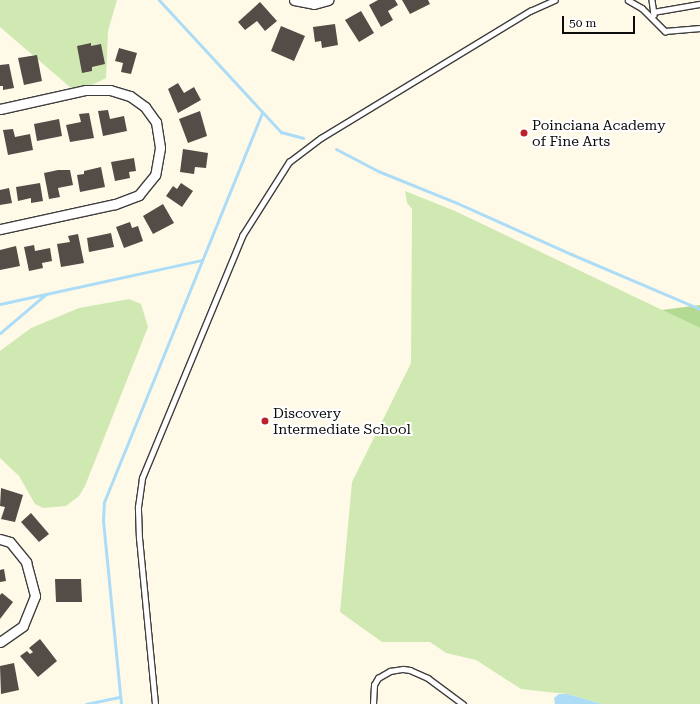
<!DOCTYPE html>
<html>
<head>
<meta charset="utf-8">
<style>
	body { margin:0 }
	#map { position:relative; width:700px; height:704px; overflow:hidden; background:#fffae8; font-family:"Roboto Serif",serif }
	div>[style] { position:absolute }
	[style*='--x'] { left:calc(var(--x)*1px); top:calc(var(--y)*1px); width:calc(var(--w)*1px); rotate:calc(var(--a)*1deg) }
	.green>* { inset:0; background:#d0e9b3 }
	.forest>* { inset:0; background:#b3da92 }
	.water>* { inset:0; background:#addcf7 }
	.stream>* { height:3px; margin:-1.5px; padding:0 1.5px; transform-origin:1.5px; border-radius:1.5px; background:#addcf7 }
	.building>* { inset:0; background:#534c47 }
	.roads { filter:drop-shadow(1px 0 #3e3e3e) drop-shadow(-1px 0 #3e3e3e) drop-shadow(0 1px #3e3e3e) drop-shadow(0 -1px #3e3e3e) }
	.service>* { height:4.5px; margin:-2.25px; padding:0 2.25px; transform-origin:2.25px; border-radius:2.25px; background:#fff }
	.minor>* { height:9px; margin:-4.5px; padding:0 4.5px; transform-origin:4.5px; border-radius:4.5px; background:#fff }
	.dots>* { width:11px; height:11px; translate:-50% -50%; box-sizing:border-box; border:2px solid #fff; border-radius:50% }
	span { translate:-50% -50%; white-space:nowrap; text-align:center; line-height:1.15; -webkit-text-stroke:4px #fff; paint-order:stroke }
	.poi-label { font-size:14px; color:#0b0b0b }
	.left { translate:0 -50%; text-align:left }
	.scale { position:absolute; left:562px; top:16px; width:73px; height:18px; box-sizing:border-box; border:2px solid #0b0b0b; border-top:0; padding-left:5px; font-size:12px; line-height:14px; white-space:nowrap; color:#0b0b0b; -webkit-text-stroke:3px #fff; paint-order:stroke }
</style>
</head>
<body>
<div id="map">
	<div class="green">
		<div style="clip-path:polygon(0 0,117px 0,108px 31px,106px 78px,92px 85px,71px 88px,0 27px)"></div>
		<div style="clip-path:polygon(405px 191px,455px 211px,700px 328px,700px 704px,602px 704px,567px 694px,521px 689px,476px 660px,446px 653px,430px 642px,382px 642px,340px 612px,352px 482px,411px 363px,412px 209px,407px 203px)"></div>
		<div style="clip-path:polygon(129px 299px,141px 304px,148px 327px,85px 486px,79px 496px,66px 506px,43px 508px,35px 504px,19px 476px,0 458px,0 351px,31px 328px,79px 308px)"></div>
	</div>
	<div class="forest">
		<div style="clip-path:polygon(700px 305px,700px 328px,662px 310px)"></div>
	</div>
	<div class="water">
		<div style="clip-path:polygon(559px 694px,567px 694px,602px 704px,555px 704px,554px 698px)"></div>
	</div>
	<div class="stream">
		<div style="--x:159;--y:0;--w:180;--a:47.3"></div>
		<div style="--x:281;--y:132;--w:23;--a:15"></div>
		<div style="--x:336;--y:149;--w:47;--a:27.6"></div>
		<div style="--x:378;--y:171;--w:85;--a:22.1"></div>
		<div style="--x:457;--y:203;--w:125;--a:24.1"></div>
		<div style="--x:571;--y:254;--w:140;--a:23.1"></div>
		<div style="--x:0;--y:304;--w:206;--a:-12.3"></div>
		<div style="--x:0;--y:333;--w:60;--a:-40.3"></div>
		<div style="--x:86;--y:704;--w:35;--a:-12"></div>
		<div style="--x:121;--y:704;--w:185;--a:-95.6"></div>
		<div style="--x:103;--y:520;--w:18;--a:-87"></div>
		<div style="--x:104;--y:502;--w:421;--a:-67.9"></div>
	</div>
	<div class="building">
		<div style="clip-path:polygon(378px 0,395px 0,398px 5px,388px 11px,393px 20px,381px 27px,369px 5px)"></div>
		<div style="clip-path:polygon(402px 0,428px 0,430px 4px,410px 14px)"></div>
		<div style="clip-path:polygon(260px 2px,277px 21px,265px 31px,257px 21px,245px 30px,238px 22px)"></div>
		<div style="clip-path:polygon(361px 11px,374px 33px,359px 42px,345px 20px)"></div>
		<div style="clip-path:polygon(335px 24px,338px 45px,322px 48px,321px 41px,315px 42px,313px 27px)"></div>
		<div style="clip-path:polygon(281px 26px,305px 36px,294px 61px,271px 51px)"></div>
		<div style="clip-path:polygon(91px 43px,91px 46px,101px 44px,105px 64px,92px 67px,92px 71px,82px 73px,77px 46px)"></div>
		<div style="clip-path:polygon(119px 48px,137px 53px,131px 74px,121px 72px,123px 63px,115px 61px)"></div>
		<div style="clip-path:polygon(37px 55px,42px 81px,24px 85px,18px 58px)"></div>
		<div style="clip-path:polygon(9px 64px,14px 88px,3px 90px,3px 86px,0 86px,0 65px)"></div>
		<div style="clip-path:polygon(178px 83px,184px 93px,194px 87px,201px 100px,178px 113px,168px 89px)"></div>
		<div style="clip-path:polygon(108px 110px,110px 119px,124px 116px,127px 131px,103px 136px,98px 111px)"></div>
		<div style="clip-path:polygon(200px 111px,207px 136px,188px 143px,179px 119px)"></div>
		<div style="clip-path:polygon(89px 113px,94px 138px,70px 142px,66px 125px,81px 122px,79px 114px)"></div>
		<div style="clip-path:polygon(59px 119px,62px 136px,37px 141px,34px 124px)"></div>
		<div style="clip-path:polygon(13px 129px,15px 137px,30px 134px,33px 150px,8px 155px,3px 130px)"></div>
		<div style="clip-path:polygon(183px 149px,208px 153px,206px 168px,195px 167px,194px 174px,180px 172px)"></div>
		<div style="clip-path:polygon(134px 158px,136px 171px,129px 172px,130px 178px,115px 181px,111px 162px)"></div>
		<div style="clip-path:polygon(101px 167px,105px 187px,80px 192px,77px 175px,84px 174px,84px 171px)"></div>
		<div style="clip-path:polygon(58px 170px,70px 170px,73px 185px,58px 188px,60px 197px,49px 199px,44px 173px)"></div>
		<div style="clip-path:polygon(40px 183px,43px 201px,31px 203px,31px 198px,18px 201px,16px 187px)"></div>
		<div style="clip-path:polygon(181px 183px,193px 191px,182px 207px,166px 196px,173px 186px,177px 189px)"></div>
		<div style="clip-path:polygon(9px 188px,12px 203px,0 205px,0 190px)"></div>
		<div style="clip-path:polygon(163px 204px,174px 223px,153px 234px,143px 216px)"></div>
		<div style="clip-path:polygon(130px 222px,132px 228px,138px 226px,143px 241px,124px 248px,116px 227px)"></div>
		<div style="clip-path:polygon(111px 233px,114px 247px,89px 252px,87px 238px)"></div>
		<div style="clip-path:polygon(78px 234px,84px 263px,61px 267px,57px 244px,70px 242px,68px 236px)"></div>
		<div style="clip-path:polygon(34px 245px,35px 251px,50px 248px,52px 261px,42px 263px,43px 268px,29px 271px,24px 247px)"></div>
		<div style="clip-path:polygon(16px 246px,20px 266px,0 270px,0 250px)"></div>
		<div style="clip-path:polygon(1px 488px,23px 495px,15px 522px,1px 519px,5px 507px,0 506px)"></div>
		<div style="clip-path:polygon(31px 513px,49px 534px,39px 542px,21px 522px)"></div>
		<div style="clip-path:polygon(4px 569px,6px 581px,0 582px,0 570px)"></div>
		<div style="clip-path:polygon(55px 579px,81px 579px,82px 602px,56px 602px)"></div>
		<div style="clip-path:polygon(2px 593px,13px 602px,0 619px,0 595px)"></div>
		<div style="clip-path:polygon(40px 639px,57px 661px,38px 677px,20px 656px,27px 651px,30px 654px,33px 652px,29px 648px)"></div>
		<div style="clip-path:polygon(14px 663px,19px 690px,1px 694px,0 666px)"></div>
	</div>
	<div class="roads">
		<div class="service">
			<div style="--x:628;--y:0;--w:16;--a:30"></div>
			<div style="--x:642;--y:8;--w:33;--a:45"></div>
			<div style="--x:665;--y:31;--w:35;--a:-5"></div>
			<div style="--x:652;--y:0;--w:15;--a:82"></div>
			<div style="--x:653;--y:12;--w:48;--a:-9.7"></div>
			<div style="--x:155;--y:704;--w:166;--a:-95.5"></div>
			<div style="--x:139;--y:539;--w:32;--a:-92"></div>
			<div style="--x:138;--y:507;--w:29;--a:-82"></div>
			<div style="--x:142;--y:478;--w:262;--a:-67.5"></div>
			<div style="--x:242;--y:236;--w:88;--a:-57.6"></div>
			<div style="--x:289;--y:162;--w:40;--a:-37"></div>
			<div style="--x:321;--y:138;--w:245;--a:-31.3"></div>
			<div style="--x:530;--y:11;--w:27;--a:-24"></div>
			<div style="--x:373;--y:704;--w:19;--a:-87"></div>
			<div style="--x:374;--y:685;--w:8;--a:-60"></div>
			<div style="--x:378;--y:678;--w:14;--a:-30"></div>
			<div style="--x:390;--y:671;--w:13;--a:-9"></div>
			<div style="--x:403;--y:669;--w:7;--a:8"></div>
			<div style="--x:410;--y:670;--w:20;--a:24"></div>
			<div style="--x:428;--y:678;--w:44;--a:36.6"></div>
		</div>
		<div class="minor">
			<div style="--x:294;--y:0;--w:20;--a:11"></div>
			<div style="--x:314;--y:4;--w:15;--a:-16"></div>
			<div style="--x:0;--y:109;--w:88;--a:-12.5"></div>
			<div style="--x:86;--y:90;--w:24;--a:0"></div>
			<div style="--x:110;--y:90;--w:21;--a:17"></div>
			<div style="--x:130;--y:96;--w:19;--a:36"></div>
			<div style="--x:145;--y:107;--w:19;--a:54"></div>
			<div style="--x:156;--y:122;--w:26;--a:81"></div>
			<div style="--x:160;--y:148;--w:27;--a:100"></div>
			<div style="--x:155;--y:175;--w:26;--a:129"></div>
			<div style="--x:139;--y:195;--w:26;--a:159"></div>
			<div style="--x:115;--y:204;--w:118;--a:167.7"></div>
			<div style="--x:0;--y:539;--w:10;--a:17"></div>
			<div style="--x:10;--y:542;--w:26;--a:51"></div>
			<div style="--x:26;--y:562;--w:35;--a:75"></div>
			<div style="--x:35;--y:596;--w:32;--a:112"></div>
			<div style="--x:23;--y:626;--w:28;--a:145"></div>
		</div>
	</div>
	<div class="dots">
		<div style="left:524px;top:133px;background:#bb222c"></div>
		<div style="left:265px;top:421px;background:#bb222c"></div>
	</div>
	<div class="poi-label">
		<span class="left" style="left:532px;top:133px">Poinciana Academy<br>of Fine Arts</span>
		<span class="left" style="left:273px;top:421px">Discovery<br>Intermediate School</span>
	</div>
	<div class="scale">50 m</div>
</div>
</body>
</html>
